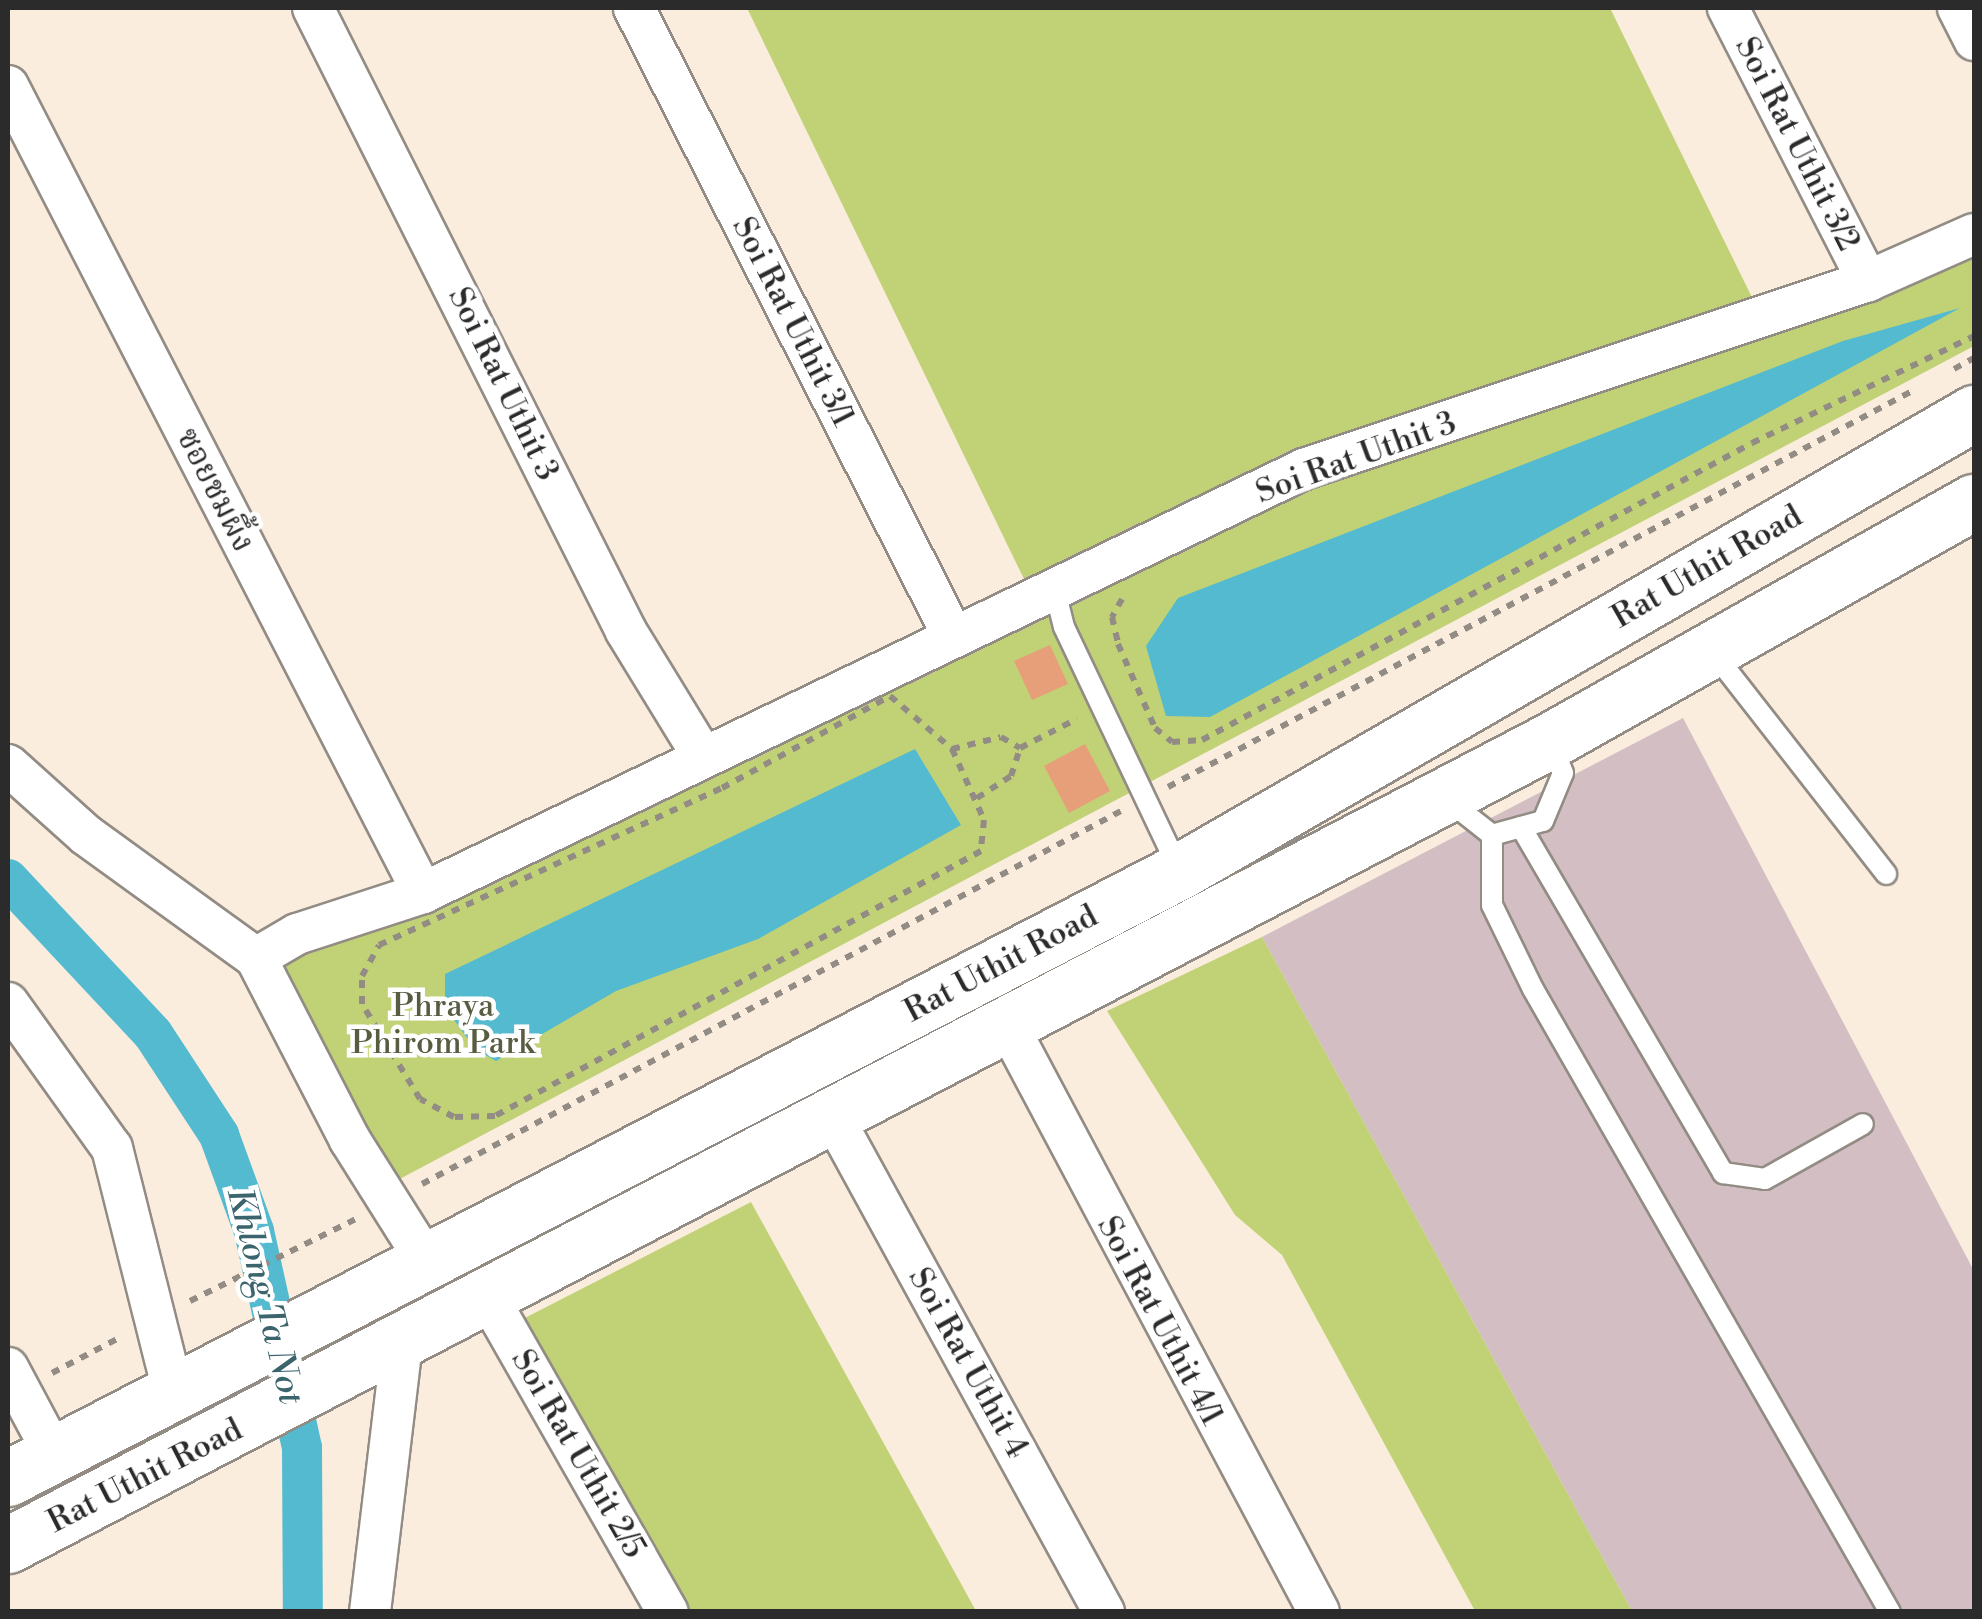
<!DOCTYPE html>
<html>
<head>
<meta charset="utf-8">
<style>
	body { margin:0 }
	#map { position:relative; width:1982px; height:1619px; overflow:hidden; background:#faedde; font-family:"Libre Bodoni","Noto Serif Thai",serif }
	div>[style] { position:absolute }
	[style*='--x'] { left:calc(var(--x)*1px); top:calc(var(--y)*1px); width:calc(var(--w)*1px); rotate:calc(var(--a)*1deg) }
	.industrial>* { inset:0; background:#d2bec3 }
	.green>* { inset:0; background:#c0d275 }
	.water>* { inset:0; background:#53bad0 }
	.canal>* { height:40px; margin:-20px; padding:0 20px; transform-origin:20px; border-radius:20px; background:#53bad0 }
	.building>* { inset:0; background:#e69f78 }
	.path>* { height:6px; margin-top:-3px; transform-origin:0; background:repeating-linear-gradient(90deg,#928c84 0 8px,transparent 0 16px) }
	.roads { filter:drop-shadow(2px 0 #928c84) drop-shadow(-2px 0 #928c84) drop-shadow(0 2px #928c84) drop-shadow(0 -2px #928c84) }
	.lane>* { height:20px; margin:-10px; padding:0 10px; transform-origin:10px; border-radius:10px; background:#fff }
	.street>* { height:40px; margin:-20px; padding:0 20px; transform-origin:20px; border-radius:20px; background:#fff }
	.primary>* { height:55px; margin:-27.5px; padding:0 27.5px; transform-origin:27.5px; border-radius:27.5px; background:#fff }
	span { translate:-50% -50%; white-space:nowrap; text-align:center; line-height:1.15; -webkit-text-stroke:9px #fff; paint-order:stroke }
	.street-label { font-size:32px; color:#2b2b2b }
	.park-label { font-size:32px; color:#585d41 }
	.water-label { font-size:35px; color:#3b646d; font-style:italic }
	.frame { position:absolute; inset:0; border:10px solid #2b2b2b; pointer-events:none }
</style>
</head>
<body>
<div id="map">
	<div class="industrial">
		<div style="clip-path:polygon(1683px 718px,1974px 1271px,1974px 1611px,1632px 1611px,1262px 937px)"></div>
	</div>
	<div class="green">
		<div style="clip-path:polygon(747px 8px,1610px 8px,1767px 328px,1974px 244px,1974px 346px,394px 1182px,283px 972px,287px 955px,1039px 610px)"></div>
		<div style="clip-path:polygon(1262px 937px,1632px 1611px,1475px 1611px,1282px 1255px,1235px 1215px,1107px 1011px)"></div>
		<div style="clip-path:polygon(751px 1202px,976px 1611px,677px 1611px,517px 1322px)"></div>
	</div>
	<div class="water">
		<div style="clip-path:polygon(1960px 308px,1210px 717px,1166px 716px,1146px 646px,1178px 598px,1843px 341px)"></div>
		<div style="clip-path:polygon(915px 749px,961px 825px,758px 939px,616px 991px,496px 1061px,475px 1049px,445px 1007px,445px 974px)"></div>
	</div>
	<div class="canal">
		<div style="--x:8;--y:879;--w:212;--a:46.9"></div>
		<div style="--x:153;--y:1034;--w:121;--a:56.8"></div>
		<div style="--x:219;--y:1135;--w:102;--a:70"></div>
		<div style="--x:254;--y:1231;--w:222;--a:77.5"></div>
		<div style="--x:302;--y:1448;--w:164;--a:89.7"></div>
	</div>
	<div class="building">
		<div style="clip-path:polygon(1050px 645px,1068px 684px,1032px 700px,1014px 661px)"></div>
		<div style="clip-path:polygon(1085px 744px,1110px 791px,1069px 813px,1044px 766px)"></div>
	</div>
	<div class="path">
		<div style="--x:1954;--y:369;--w:23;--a:-29"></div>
		<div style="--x:1122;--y:599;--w:21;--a:119"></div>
		<div style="--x:1112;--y:617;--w:28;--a:77"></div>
		<div style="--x:1118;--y:644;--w:92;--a:66.2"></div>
		<div style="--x:1155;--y:728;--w:22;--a:39"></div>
		<div style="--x:1172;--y:742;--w:30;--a:-4"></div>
		<div style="--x:1202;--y:740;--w:625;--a:-28.37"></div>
		<div style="--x:1752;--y:443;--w:246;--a:-25.7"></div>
		<div style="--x:890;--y:696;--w:82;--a:40.5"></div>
		<div style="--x:952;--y:749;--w:78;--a:65.7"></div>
		<div style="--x:984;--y:820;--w:31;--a:96"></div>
		<div style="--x:981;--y:851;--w:554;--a:151.4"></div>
		<div style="--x:495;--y:1116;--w:41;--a:178.6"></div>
		<div style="--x:454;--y:1117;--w:38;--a:-152"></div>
		<div style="--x:420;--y:1099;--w:111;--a:-121.4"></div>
		<div style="--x:362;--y:1004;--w:28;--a:-90"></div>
		<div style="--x:362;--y:976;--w:35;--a:-61"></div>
		<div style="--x:379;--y:945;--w:377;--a:-24.6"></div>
		<div style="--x:722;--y:788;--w:192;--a:-28.7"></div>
		<div style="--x:952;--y:749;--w:50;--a:-13.8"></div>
		<div style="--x:1001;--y:737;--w:22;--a:30"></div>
		<div style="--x:1168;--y:787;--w:847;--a:-28.02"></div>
		<div style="--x:977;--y:798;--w:40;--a:-32.9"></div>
		<div style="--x:1011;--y:776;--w:29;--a:-72"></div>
		<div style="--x:1020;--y:748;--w:64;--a:-27"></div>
		<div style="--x:422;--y:1184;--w:792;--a:-28.09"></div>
		<div style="--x:190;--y:1301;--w:187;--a:-26.3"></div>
		<div style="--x:52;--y:1373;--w:78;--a:-27.6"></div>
	</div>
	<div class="roads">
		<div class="lane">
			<div style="--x:1054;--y:587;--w:41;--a:76"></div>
			<div style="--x:1064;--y:627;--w:268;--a:64.6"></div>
			<div style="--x:1712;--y:651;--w:283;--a:52"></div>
			<div style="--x:1445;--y:798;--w:60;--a:38.2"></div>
			<div style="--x:1492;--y:835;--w:53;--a:-15.4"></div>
			<div style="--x:1543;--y:821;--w:52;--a:-67.4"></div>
			<div style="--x:1563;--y:773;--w:34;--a:-111"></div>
			<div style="--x:1521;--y:827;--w:401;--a:59.7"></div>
			<div style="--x:1723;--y:1173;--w:42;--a:8.1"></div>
			<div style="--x:1765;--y:1179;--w:112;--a:-29.3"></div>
			<div style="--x:1492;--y:835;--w:70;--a:90"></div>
			<div style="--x:1492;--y:905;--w:93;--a:64"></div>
			<div style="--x:1533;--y:989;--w:718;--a:60.19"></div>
		</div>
		<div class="street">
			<div style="--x:313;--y:8;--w:697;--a:63.32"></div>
			<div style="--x:626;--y:631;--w:145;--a:58.5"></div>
			<div style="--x:634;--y:8;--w:704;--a:63.07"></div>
			<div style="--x:1728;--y:8;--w:307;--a:62.9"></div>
			<div style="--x:1958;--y:8;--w:36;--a:63"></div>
			<div style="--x:8;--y:86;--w:907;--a:62.79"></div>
			<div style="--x:8;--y:765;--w:105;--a:41.9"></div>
			<div style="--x:86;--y:835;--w:210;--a:35.9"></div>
			<div style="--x:256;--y:958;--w:205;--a:62.7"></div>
			<div style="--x:350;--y:1140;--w:146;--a:57.8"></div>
			<div style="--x:256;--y:958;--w:48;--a:-30.3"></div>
			<div style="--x:297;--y:934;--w:133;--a:-18"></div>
			<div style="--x:423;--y:893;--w:978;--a:-25.7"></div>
			<div style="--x:1304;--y:469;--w:595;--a:-18.43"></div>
			<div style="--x:1868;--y:281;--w:116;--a:-23.9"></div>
			<div style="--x:8;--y:1003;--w:178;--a:54.4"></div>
			<div style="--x:112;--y:1148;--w:254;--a:75.9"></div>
			<div style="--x:1008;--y:1026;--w:663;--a:62.04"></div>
			<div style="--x:832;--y:1115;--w:567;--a:61.31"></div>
			<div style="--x:488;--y:1297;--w:363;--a:60.3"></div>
			<div style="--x:8;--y:1368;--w:98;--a:61.9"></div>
			<div style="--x:370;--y:1612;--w:270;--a:-83.2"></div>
		</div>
		<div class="primary">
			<div style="--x:8;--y:1478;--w:1320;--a:-27.38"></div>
			<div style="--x:1180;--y:871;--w:917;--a:-29.98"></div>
			<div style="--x:8;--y:1545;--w:1740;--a:-27.55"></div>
			<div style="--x:1551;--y:740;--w:485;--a:-29.4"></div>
		</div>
	</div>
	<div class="street-label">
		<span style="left:1797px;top:144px;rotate:63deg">Soi Rat Uthit 3/2</span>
		<span style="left:793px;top:322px;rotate:63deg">Soi Rat Uthit 3/1</span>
		<span style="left:503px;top:384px;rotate:64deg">Soi Rat Uthit 3</span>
		<span style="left:1356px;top:458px;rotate:-20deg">Soi Rat Uthit 3</span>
		<span style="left:215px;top:490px;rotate:63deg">ซอยชมผึ้ง</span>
		<span style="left:1707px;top:567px;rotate:-30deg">Rat Uthit Road</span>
		<span style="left:1001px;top:964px;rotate:-28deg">Rat Uthit Road</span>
		<span style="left:1160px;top:1321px;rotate:62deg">Soi Rat Uthit 4/1</span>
		<span style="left:968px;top:1363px;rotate:61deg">Soi Rat Uthit 4</span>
		<span style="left:578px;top:1454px;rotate:60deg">Soi Rat Uthit 2/5</span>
		<span style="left:145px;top:1476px;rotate:-27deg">Rat Uthit Road</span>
	</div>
	<div class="park-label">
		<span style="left:443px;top:1025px">Phraya<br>Phirom Park</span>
	</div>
	<div class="water-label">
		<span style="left:264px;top:1296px;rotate:76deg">Khlong Ta Not</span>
	</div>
	<div class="frame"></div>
</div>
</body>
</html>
